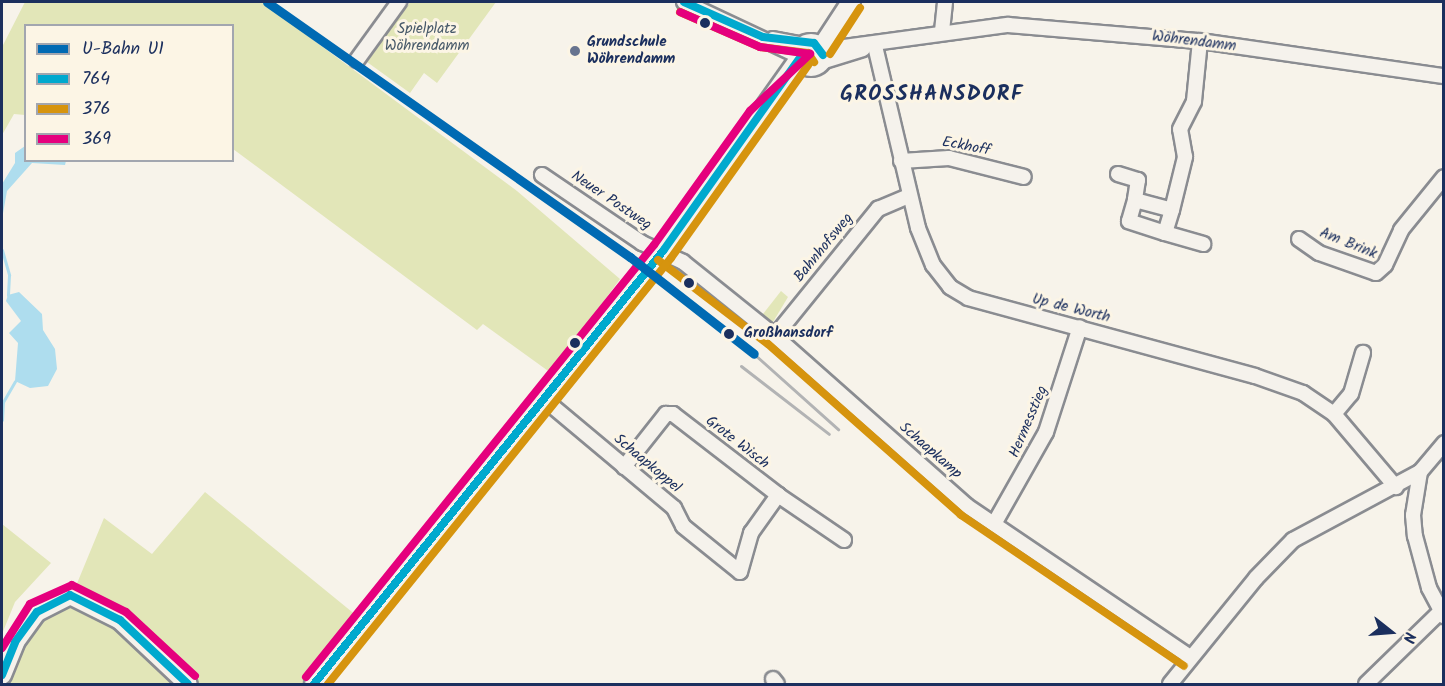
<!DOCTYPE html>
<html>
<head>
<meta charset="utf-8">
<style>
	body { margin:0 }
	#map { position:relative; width:1445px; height:686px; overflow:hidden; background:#f7f3ea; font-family:Kalam,sans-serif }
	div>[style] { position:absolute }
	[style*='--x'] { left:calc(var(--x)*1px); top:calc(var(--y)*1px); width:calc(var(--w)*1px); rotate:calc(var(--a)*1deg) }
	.green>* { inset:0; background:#e2e6b8 }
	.water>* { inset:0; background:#aeddee }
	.stream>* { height:3px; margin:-1.5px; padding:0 1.5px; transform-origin:1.5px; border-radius:1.5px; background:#aeddee }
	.roads { filter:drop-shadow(2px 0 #8a8c91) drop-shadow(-2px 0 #8a8c91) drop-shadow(0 2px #8a8c91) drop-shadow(0 -2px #8a8c91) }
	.minor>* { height:14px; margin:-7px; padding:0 7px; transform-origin:7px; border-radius:7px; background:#f5f2ec }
	.major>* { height:18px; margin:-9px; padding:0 9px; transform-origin:9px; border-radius:9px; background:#f5f2ec }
	.major>.ring { margin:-9px; padding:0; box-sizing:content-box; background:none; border:18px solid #f5f2ec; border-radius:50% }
	.rail>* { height:3px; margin:-1.5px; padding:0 1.5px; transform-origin:1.5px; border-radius:1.5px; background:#b2b3b4 }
	.bus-1>* { height:8px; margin:-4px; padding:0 4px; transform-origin:4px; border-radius:4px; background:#00a9ce }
	.bus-2>* { height:8px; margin:-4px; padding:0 4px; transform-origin:4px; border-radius:4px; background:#d6940e }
	.bus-3>* { height:8px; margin:-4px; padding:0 4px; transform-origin:4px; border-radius:4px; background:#e5007d }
	.metro-1>* { height:9px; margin:-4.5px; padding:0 4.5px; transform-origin:4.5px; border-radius:4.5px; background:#006ab3 }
	.dots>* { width:16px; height:16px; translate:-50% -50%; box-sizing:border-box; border:3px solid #fcf5e5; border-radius:50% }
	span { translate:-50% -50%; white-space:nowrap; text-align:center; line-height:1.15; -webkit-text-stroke:6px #fcf5e5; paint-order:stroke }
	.park-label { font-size:15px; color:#485a6a }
	.poi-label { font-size:15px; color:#1b2f5e; font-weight:700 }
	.left { translate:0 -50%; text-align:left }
	.street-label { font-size:15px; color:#1b2f5e }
	.stop-label { font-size:15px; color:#1b2f5e; font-weight:700 }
	.district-label { font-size:21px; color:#1b2f5e; font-weight:700; letter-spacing:1.5px }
	.frame { position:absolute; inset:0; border:3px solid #1b2f5e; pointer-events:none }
	.legend { position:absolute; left:24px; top:24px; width:210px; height:138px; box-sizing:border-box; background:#fcf5e5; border:2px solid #a2a6af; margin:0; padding:8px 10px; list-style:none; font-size:18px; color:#1b2f5e }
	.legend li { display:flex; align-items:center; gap:12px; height:30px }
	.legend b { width:30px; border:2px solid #a2a6af }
	.north { position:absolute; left:1361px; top:602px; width:60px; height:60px; -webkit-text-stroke:4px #fcf5e5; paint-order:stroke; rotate:107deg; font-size:16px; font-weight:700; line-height:24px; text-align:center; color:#1b2f5e }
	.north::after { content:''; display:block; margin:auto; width:21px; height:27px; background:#1b2f5e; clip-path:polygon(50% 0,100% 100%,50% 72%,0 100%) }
</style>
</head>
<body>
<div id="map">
	<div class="green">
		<div style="clip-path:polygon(25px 2px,262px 2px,517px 191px,620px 279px,551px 373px,483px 324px,477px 330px,233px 149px,232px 26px,26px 26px,25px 115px,14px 114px,2px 135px,2px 47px)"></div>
		<div style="clip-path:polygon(410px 2px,496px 2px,437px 83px,424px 73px,410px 93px,367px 62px)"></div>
		<div style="clip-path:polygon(781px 291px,788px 297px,770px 327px,759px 319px)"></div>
		<div style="clip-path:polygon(205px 492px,357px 616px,302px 684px,10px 684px,31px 630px,71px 598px,104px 518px,152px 554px)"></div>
		<div style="clip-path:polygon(2px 524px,51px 563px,15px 602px,2px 634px)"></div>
	</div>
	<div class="water">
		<div style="clip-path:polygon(25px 146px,26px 160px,66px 161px,65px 165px,32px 163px,7px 191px,2px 219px,2px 184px,15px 163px,15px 153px)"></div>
		<div style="clip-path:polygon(19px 292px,42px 314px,43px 330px,55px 349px,57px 369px,48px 386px,30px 388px,15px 381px,18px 343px,9px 333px,21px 321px,6px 301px,8px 295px)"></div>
	</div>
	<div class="stream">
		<div style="--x:2;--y:250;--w:26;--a:74"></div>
		<div style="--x:9;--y:275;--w:20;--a:93"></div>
		<div style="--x:2;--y:420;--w:18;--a:-87"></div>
		<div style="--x:3;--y:402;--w:24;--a:-60"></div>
	</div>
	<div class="roads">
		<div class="minor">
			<div style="--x:684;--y:2;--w:127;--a:25.2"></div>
			<div style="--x:942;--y:31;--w:29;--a:-84"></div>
			<div style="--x:773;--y:39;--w:31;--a:11"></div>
			<div style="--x:875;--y:46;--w:187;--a:76.7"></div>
			<div style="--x:918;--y:228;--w:40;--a:68"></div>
			<div style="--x:933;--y:265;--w:28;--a:52"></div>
			<div style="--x:950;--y:287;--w:21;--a:31"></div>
			<div style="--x:968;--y:298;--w:297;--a:15.2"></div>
			<div style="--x:1255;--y:376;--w:51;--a:19.5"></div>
			<div style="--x:1303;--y:393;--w:37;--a:34"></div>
			<div style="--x:1334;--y:414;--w:96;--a:49.7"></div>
			<div style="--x:822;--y:50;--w:188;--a:-7.7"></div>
			<div style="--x:1008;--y:25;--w:193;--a:4.8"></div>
			<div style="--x:1200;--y:41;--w:246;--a:8.2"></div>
			<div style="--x:357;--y:60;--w:72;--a:-54.1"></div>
			<div style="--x:821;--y:62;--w:44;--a:-17.2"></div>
			<div style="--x:901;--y:161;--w:48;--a:-3.6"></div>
			<div style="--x:949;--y:158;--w:77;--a:14.2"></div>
			<div style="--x:1118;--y:174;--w:21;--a:17"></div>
			<div style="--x:1138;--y:180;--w:20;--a:99"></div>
			<div style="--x:542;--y:175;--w:121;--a:34.2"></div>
			<div style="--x:642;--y:243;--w:45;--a:24.9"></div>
			<div style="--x:683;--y:262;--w:118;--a:38.8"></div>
			<div style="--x:775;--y:336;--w:256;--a:41.5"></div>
			<div style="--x:967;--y:506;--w:269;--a:34.1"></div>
			<div style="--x:1172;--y:210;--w:24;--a:107"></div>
			<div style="--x:1165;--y:233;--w:40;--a:16"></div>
			<div style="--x:1165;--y:233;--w:38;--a:-162"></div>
			<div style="--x:1129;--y:221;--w:22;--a:-74"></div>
			<div style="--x:1135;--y:200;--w:38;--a:15"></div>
			<div style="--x:1172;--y:210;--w:55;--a:-76.2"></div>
			<div style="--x:1185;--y:157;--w:28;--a:-100"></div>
			<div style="--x:1180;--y:129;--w:31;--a:-63"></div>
			<div style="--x:1194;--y:101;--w:60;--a:-84.3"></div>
			<div style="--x:1299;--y:239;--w:24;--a:35"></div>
			<div style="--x:1319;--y:253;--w:60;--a:19.3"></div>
			<div style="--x:1376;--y:273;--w:12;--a:-42"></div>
			<div style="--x:1385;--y:265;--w:38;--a:-65"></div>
			<div style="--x:1401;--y:230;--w:68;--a:-50.9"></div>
			<div style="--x:775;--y:336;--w:164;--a:-51"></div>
			<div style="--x:878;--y:209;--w:33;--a:-23"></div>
			<div style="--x:545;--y:400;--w:168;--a:39.9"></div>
			<div style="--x:674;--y:508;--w:20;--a:63"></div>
			<div style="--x:683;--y:526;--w:73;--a:38.9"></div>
			<div style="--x:740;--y:572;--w:41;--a:-74.2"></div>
			<div style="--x:751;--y:533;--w:47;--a:-54.6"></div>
			<div style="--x:1334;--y:414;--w:26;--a:-50"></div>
			<div style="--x:1351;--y:394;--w:43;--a:-73.7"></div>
			<div style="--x:624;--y:467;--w:68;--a:-51.6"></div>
			<div style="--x:666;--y:414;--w:7;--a:0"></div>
			<div style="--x:673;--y:414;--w:133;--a:37.6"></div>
			<div style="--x:778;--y:495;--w:80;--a:34.3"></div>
			<div style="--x:1420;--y:472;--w:44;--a:99.2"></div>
			<div style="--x:1413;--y:515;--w:21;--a:85"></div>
			<div style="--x:1415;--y:536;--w:54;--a:74.9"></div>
			<div style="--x:1429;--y:588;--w:32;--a:62"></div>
			<div style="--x:994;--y:524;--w:106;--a:-60.5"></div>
			<div style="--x:1046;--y:432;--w:110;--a:-72.1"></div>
			<div style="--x:773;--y:679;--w:6;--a:51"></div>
			<div style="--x:1170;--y:684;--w:136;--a:-50.9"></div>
			<div style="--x:1256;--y:578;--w:53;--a:-45.8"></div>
			<div style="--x:1293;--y:540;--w:144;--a:-28.2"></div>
			<div style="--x:1420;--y:472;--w:38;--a:-50"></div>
			<div style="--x:1366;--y:684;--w:105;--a:-44.2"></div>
		</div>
		<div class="major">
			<div class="ring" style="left:799px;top:43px;width:6px;height:6px"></div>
			<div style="--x:821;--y:48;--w:55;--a:-56.9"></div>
			<div style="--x:2;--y:675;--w:35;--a:-68"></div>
			<div style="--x:15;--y:642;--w:37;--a:-54"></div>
			<div style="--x:37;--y:612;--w:37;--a:-27"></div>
			<div style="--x:70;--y:595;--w:56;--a:26.6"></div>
			<div style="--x:120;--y:620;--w:93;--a:43.3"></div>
			<div style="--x:314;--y:684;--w:556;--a:-51.13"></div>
			<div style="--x:663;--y:251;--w:235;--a:-54.7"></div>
		</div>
	</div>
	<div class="rail">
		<div style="--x:754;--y:354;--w:113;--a:41.8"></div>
		<div style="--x:741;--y:366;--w:111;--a:37.7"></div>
	</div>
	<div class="bus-1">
		<div style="--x:684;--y:2;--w:86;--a:23.9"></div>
		<div style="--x:763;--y:37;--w:51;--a:6.7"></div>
		<div style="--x:814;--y:43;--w:15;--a:53"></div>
		<div style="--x:2;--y:675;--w:35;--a:-68"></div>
		<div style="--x:15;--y:642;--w:37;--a:-54"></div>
		<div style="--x:37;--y:612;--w:37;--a:-27"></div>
		<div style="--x:70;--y:595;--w:56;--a:26.6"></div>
		<div style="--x:120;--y:620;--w:93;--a:43.3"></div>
		<div style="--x:314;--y:684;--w:556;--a:-51.13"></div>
		<div style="--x:663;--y:251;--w:235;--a:-54.7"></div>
	</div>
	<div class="bus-2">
		<div style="--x:680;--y:12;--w:87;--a:23.6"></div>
		<div style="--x:760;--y:47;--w:48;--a:7.1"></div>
		<div style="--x:808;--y:53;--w:11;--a:56"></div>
		<div style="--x:830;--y:54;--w:55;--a:-56.9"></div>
		<div style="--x:658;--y:260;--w:138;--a:37.4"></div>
		<div style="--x:768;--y:344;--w:258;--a:41.5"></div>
		<div style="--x:961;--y:515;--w:269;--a:34.1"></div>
		<div style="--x:328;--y:684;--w:547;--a:-51.16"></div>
		<div style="--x:671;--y:258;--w:237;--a:-54.6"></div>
	</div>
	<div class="bus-3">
		<div style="--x:2;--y:648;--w:52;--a:-57.5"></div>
		<div style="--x:30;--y:604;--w:46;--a:-24.3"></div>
		<div style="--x:72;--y:585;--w:60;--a:26.6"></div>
		<div style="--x:126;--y:612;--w:94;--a:42.8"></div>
		<div style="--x:306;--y:677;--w:555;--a:-51.15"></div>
		<div style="--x:654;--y:245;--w:165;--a:-54.4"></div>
		<div style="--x:750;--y:111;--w:83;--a:-43.5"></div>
		<div style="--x:810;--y:54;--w:50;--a:-172"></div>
		<div style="--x:760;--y:47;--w:87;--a:-156.4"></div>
	</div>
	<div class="metro-1">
		<div style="--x:267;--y:2;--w:444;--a:35.1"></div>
		<div style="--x:630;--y:257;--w:157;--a:38"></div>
	</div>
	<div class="dots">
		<div style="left:705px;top:23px;background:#1b2f5e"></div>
		<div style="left:575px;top:51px;background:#68748f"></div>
		<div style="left:689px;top:283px;background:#1b2f5e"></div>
		<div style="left:729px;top:334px;background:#1b2f5e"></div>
		<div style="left:575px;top:343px;background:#1b2f5e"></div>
	</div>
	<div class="park-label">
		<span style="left:427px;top:38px">Spielplatz<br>Wöhrendamm</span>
	</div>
	<div class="poi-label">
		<span class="left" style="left:587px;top:51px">Grundschule<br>Wöhrendamm</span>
	</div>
	<div class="street-label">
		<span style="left:1194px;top:42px;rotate:7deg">Wöhrendamm</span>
		<span style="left:966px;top:147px;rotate:11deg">Eckhoff</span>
		<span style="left:611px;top:201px;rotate:34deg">Neuer Postweg</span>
		<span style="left:1348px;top:244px;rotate:22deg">Am Brink</span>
		<span style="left:824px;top:248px;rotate:-51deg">Bahnhofsweg</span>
		<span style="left:1071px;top:309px;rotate:14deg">Up de Worth</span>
		<span style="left:1029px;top:422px;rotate:-67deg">Hermesstieg</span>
		<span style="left:737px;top:443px;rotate:38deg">Grote Wisch</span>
		<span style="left:930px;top:451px;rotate:41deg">Schaapkamp</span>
		<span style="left:647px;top:464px;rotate:40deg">Schaapkoppel</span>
	</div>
	<div class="stop-label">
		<span class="left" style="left:744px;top:334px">Großhansdorf</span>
	</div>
	<div class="district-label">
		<span style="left:932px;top:95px">GROSSHANSDORF</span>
	</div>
	<div class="frame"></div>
	<ul class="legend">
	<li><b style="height:8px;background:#006ab3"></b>U-Bahn U1</li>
	<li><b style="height:8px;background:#00a9ce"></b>764</li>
	<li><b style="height:8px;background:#d6940e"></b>376</li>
	<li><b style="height:8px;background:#e5007d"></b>369</li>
	</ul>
	<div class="north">N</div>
</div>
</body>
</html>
